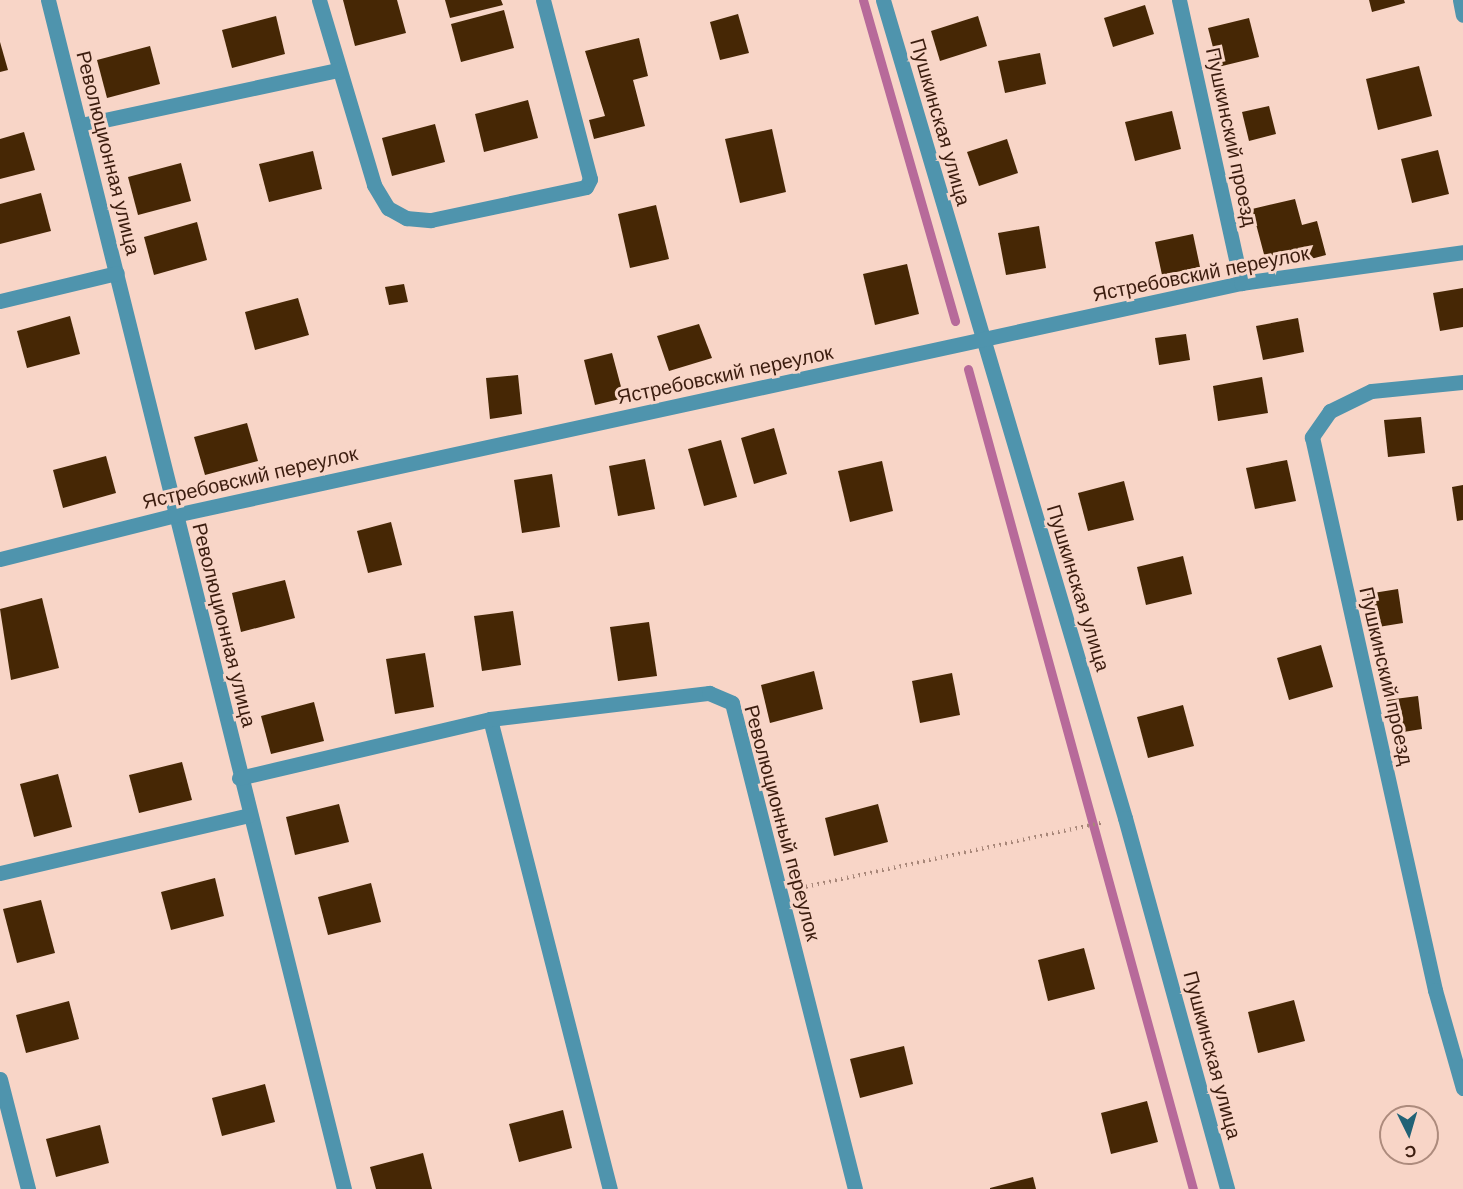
<!DOCTYPE html>
<html>
<head>
<meta charset="utf-8">
<style>
	body { margin:0 }
	#map { position:relative; width:1463px; height:1189px; overflow:hidden; background:#f8d5c7; font-family:"DM Sans",sans-serif }
	div>[style] { position:absolute }
	[style*='--x'] { left:calc(var(--x)*1px); top:calc(var(--y)*1px); width:calc(var(--w)*1px); rotate:calc(var(--a)*1deg) }
	.stream>* { height:9px; margin:-4.5px; padding:0 4.5px; transform-origin:4.5px; border-radius:4.5px; background:#b76a9a }
	.building>* { inset:0; background:#462705 }
	.path>* { height:4px; margin-top:-2px; transform-origin:0; background:repeating-linear-gradient(90deg,#a88779 0 1.5px,transparent 0 6px) }
	.minor>* { height:15px; margin:-7.5px; padding:0 7.5px; transform-origin:7.5px; border-radius:7.5px; background:#4f94ad }
	span { translate:-50% -50%; white-space:nowrap; text-align:center; line-height:1.15; -webkit-text-stroke:6px #f8d5c7; paint-order:stroke }
	.street-label { font-size:20px; color:#3c1d0f }
	.north { position:absolute; left:1379px; top:1105px; width:60px; height:60px; box-sizing:border-box; background:#f8d5c7; border:2px solid #ad8b7d; border-radius:50%; rotate:175deg; font-size:16px; font-weight:700; line-height:24px; text-align:center; color:#3c1d0f }
	.north::after { content:''; display:block; margin:auto; width:21px; height:27px; background:#216276; clip-path:polygon(50% 0,100% 100%,50% 72%,0 100%) }
</style>
</head>
<body>
<div id="map">
	<div class="stream">
		<div style="--x:863;--y:0;--w:334;--a:74"></div>
		<div style="--x:968;--y:369;--w:850;--a:74.66"></div>
	</div>
	<div class="building">
		<div style="clip-path:polygon(343px 0,397px 0,406px 33px,355px 46px)"></div>
		<div style="clip-path:polygon(445px 0,501px 0,503px 5px,450px 18px)"></div>
		<div style="clip-path:polygon(1369px 0,1404px 0,1405px 3px,1372px 12px)"></div>
		<div style="clip-path:polygon(1145px 5px,1154px 34px,1113px 47px,1104px 18px)"></div>
		<div style="clip-path:polygon(504px 10px,514px 48px,461px 62px,451px 24px)"></div>
		<div style="clip-path:polygon(738px 14px,749px 53px,720px 60px,710px 22px)"></div>
		<div style="clip-path:polygon(276px 16px,285px 54px,232px 68px,222px 30px)"></div>
		<div style="clip-path:polygon(978px 16px,987px 46px,940px 61px,931px 31px)"></div>
		<div style="clip-path:polygon(1249px 18px,1259px 57px,1218px 67px,1208px 28px)"></div>
		<div style="clip-path:polygon(639px 38px,648px 76px,633px 80px,645px 126px,594px 139px,589px 120px,605px 116px,585px 51px)"></div>
		<div style="clip-path:polygon(0 42px,8px 70px,0 72px)"></div>
		<div style="clip-path:polygon(150px 46px,160px 84px,107px 98px,97px 60px)"></div>
		<div style="clip-path:polygon(1040px 53px,1046px 84px,1005px 93px,998px 61px)"></div>
		<div style="clip-path:polygon(1419px 66px,1432px 116px,1378px 130px,1366px 79px)"></div>
		<div style="clip-path:polygon(528px 100px,538px 138px,484px 152px,475px 114px)"></div>
		<div style="clip-path:polygon(1269px 106px,1276px 134px,1249px 141px,1242px 112px)"></div>
		<div style="clip-path:polygon(1172px 111px,1181px 149px,1135px 161px,1125px 122px)"></div>
		<div style="clip-path:polygon(435px 124px,445px 162px,392px 176px,382px 138px)"></div>
		<div style="clip-path:polygon(772px 129px,786px 192px,740px 203px,725px 139px)"></div>
		<div style="clip-path:polygon(24px 132px,35px 170px,0 179px,0 139px)"></div>
		<div style="clip-path:polygon(1007px 139px,1018px 173px,979px 186px,967px 152px)"></div>
		<div style="clip-path:polygon(1438px 150px,1449px 194px,1412px 203px,1401px 159px)"></div>
		<div style="clip-path:polygon(313px 151px,322px 189px,269px 202px,259px 164px)"></div>
		<div style="clip-path:polygon(181px 163px,191px 201px,138px 215px,128px 177px)"></div>
		<div style="clip-path:polygon(41px 193px,51px 231px,0 244px,0 204px)"></div>
		<div style="clip-path:polygon(1295px 199px,1302px 225px,1317px 221px,1326px 255px,1307px 260px,1304px 248px,1265px 258px,1252px 209px)"></div>
		<div style="clip-path:polygon(656px 205px,669px 259px,630px 268px,618px 214px)"></div>
		<div style="clip-path:polygon(197px 222px,207px 260px,154px 275px,144px 237px)"></div>
		<div style="clip-path:polygon(1039px 226px,1046px 268px,1006px 275px,998px 233px)"></div>
		<div style="clip-path:polygon(1193px 234px,1200px 267px,1162px 275px,1155px 242px)"></div>
		<div style="clip-path:polygon(907px 264px,919px 314px,875px 325px,863px 274px)"></div>
		<div style="clip-path:polygon(404px 284px,408px 302px,389px 305px,385px 287px)"></div>
		<div style="clip-path:polygon(1463px 288px,1463px 327px,1440px 331px,1433px 293px)"></div>
		<div style="clip-path:polygon(298px 298px,309px 335px,255px 350px,245px 312px)"></div>
		<div style="clip-path:polygon(70px 316px,80px 354px,27px 368px,17px 331px)"></div>
		<div style="clip-path:polygon(1298px 318px,1304px 352px,1263px 360px,1256px 326px)"></div>
		<div style="clip-path:polygon(699px 324px,712px 358px,669px 371px,657px 336px)"></div>
		<div style="clip-path:polygon(1186px 334px,1190px 360px,1159px 365px,1155px 338px)"></div>
		<div style="clip-path:polygon(612px 353px,624px 398px,595px 405px,584px 360px)"></div>
		<div style="clip-path:polygon(518px 375px,522px 414px,490px 419px,486px 378px)"></div>
		<div style="clip-path:polygon(1262px 377px,1268px 413px,1218px 421px,1213px 386px)"></div>
		<div style="clip-path:polygon(1421px 417px,1425px 453px,1388px 457px,1384px 420px)"></div>
		<div style="clip-path:polygon(247px 423px,258px 461px,205px 475px,194px 437px)"></div>
		<div style="clip-path:polygon(774px 428px,787px 474px,754px 484px,741px 438px)"></div>
		<div style="clip-path:polygon(721px 440px,737px 497px,704px 506px,688px 449px)"></div>
		<div style="clip-path:polygon(106px 456px,116px 493px,63px 508px,53px 470px)"></div>
		<div style="clip-path:polygon(645px 459px,655px 509px,618px 516px,609px 466px)"></div>
		<div style="clip-path:polygon(1287px 460px,1296px 501px,1255px 509px,1246px 468px)"></div>
		<div style="clip-path:polygon(882px 461px,893px 511px,850px 522px,838px 471px)"></div>
		<div style="clip-path:polygon(552px 474px,560px 527px,522px 533px,514px 480px)"></div>
		<div style="clip-path:polygon(1124px 481px,1134px 520px,1088px 531px,1078px 493px)"></div>
		<div style="clip-path:polygon(1463px 485px,1463px 520px,1457px 521px,1452px 487px)"></div>
		<div style="clip-path:polygon(391px 522px,402px 565px,368px 573px,357px 531px)"></div>
		<div style="clip-path:polygon(1183px 556px,1192px 594px,1146px 605px,1137px 567px)"></div>
		<div style="clip-path:polygon(285px 580px,295px 618px,241px 632px,232px 593px)"></div>
		<div style="clip-path:polygon(1398px 589px,1403px 623px,1372px 628px,1367px 594px)"></div>
		<div style="clip-path:polygon(42px 598px,59px 668px,11px 680px,0 609px)"></div>
		<div style="clip-path:polygon(513px 611px,521px 665px,482px 671px,474px 616px)"></div>
		<div style="clip-path:polygon(649px 622px,657px 676px,618px 681px,610px 627px)"></div>
		<div style="clip-path:polygon(1321px 645px,1333px 687px,1289px 700px,1277px 658px)"></div>
		<div style="clip-path:polygon(425px 653px,434px 707px,395px 714px,386px 659px)"></div>
		<div style="clip-path:polygon(814px 671px,823px 709px,770px 723px,761px 685px)"></div>
		<div style="clip-path:polygon(952px 673px,960px 715px,920px 723px,912px 681px)"></div>
		<div style="clip-path:polygon(1418px 696px,1422px 729px,1391px 734px,1387px 700px)"></div>
		<div style="clip-path:polygon(314px 702px,324px 741px,271px 754px,261px 716px)"></div>
		<div style="clip-path:polygon(1183px 705px,1194px 746px,1148px 758px,1137px 717px)"></div>
		<div style="clip-path:polygon(182px 762px,192px 800px,139px 813px,129px 775px)"></div>
		<div style="clip-path:polygon(58px 774px,72px 827px,34px 837px,20px 784px)"></div>
		<div style="clip-path:polygon(339px 804px,349px 842px,295px 855px,286px 817px)"></div>
		<div style="clip-path:polygon(878px 804px,888px 842px,834px 856px,825px 818px)"></div>
		<div style="clip-path:polygon(215px 878px,224px 916px,171px 930px,161px 892px)"></div>
		<div style="clip-path:polygon(371px 883px,381px 922px,328px 935px,318px 897px)"></div>
		<div style="clip-path:polygon(41px 900px,55px 953px,17px 963px,3px 909px)"></div>
		<div style="clip-path:polygon(1084px 948px,1095px 989px,1048px 1001px,1038px 960px)"></div>
		<div style="clip-path:polygon(1294px 1000px,1305px 1041px,1258px 1053px,1248px 1012px)"></div>
		<div style="clip-path:polygon(69px 1001px,79px 1039px,26px 1053px,16px 1015px)"></div>
		<div style="clip-path:polygon(904px 1046px,913px 1084px,860px 1098px,850px 1059px)"></div>
		<div style="clip-path:polygon(265px 1084px,275px 1122px,222px 1136px,212px 1098px)"></div>
		<div style="clip-path:polygon(1147px 1101px,1158px 1142px,1111px 1154px,1101px 1113px)"></div>
		<div style="clip-path:polygon(563px 1110px,572px 1148px,519px 1162px,509px 1124px)"></div>
		<div style="clip-path:polygon(100px 1125px,109px 1163px,56px 1177px,46px 1139px)"></div>
		<div style="clip-path:polygon(423px 1153px,432px 1189px,376px 1189px,370px 1167px)"></div>
		<div style="clip-path:polygon(1033px 1177px,1036px 1189px,990px 1189px,990px 1188px)"></div>
	</div>
	<div class="path">
		<div style="--x:800;--y:888;--w:311;--a:-12.2"></div>
	</div>
	<div class="minor">
		<div style="--x:48;--y:0;--w:1225;--a:76.02"></div>
		<div style="--x:319;--y:0;--w:193;--a:73.4"></div>
		<div style="--x:374;--y:185;--w:27;--a:59"></div>
		<div style="--x:388;--y:208;--w:21;--a:29"></div>
		<div style="--x:406;--y:218;--w:25;--a:5"></div>
		<div style="--x:431;--y:220;--w:158;--a:-12"></div>
		<div style="--x:586;--y:187;--w:9;--a:-63"></div>
		<div style="--x:590;--y:179;--w:185;--a:-104.7"></div>
		<div style="--x:883;--y:0;--w:853;--a:73.52"></div>
		<div style="--x:1125;--y:818;--w:385;--a:74.6"></div>
		<div style="--x:1179;--y:0;--w:290;--a:77.6"></div>
		<div style="--x:1460;--y:0;--w:15;--a:79"></div>
		<div style="--x:81;--y:125;--w:263;--a:-12.1"></div>
		<div style="--x:0;--y:301;--w:120;--a:-13.5"></div>
		<div style="--x:1463;--y:382;--w:92;--a:174.4"></div>
		<div style="--x:1371;--y:391;--w:46;--a:154"></div>
		<div style="--x:1330;--y:411;--w:32;--a:125"></div>
		<div style="--x:1312;--y:437;--w:567;--a:77.46"></div>
		<div style="--x:1435;--y:990;--w:102;--a:74.1"></div>
		<div style="--x:0;--y:559;--w:180;--a:-14.1"></div>
		<div style="--x:175;--y:515;--w:1091;--a:-12.28"></div>
		<div style="--x:1241;--y:283;--w:224;--a:-7.9"></div>
		<div style="--x:490;--y:719;--w:485;--a:75.7"></div>
		<div style="--x:239;--y:778;--w:258;--a:-13.2"></div>
		<div style="--x:490;--y:719;--w:221;--a:-6.8"></div>
		<div style="--x:709;--y:693;--w:25;--a:23"></div>
		<div style="--x:732;--y:703;--w:501;--a:75.8"></div>
		<div style="--x:0;--y:873;--w:256;--a:-13.1"></div>
		<div style="--x:0;--y:1079;--w:114;--a:75.7"></div>
	</div>
	<div class="street-label">
		<span style="left:940px;top:122px;rotate:74deg">Пушкинская улица</span>
		<span style="left:1231px;top:137px;rotate:78deg">Пушкинский проезд</span>
		<span style="left:108px;top:153px;rotate:76deg">Революционная улица</span>
		<span style="left:1201px;top:274px;rotate:-11deg">Ястребовский переулок</span>
		<span style="left:725px;top:375px;rotate:-12deg">Ястребовский переулок</span>
		<span style="left:250px;top:478px;rotate:-13deg">Ястребовский переулок</span>
		<span style="left:1078px;top:588px;rotate:73deg">Пушкинская улица</span>
		<span style="left:224px;top:625px;rotate:76deg">Революционная улица</span>
		<span style="left:1386px;top:676px;rotate:77deg">Пушкинский проезд</span>
		<span style="left:782px;top:823px;rotate:75deg">Революционный переулок</span>
		<span style="left:1212px;top:1055px;rotate:75deg">Пушкинская улица</span>
	</div>
	<div class="north">С</div>
</div>
</body>
</html>
